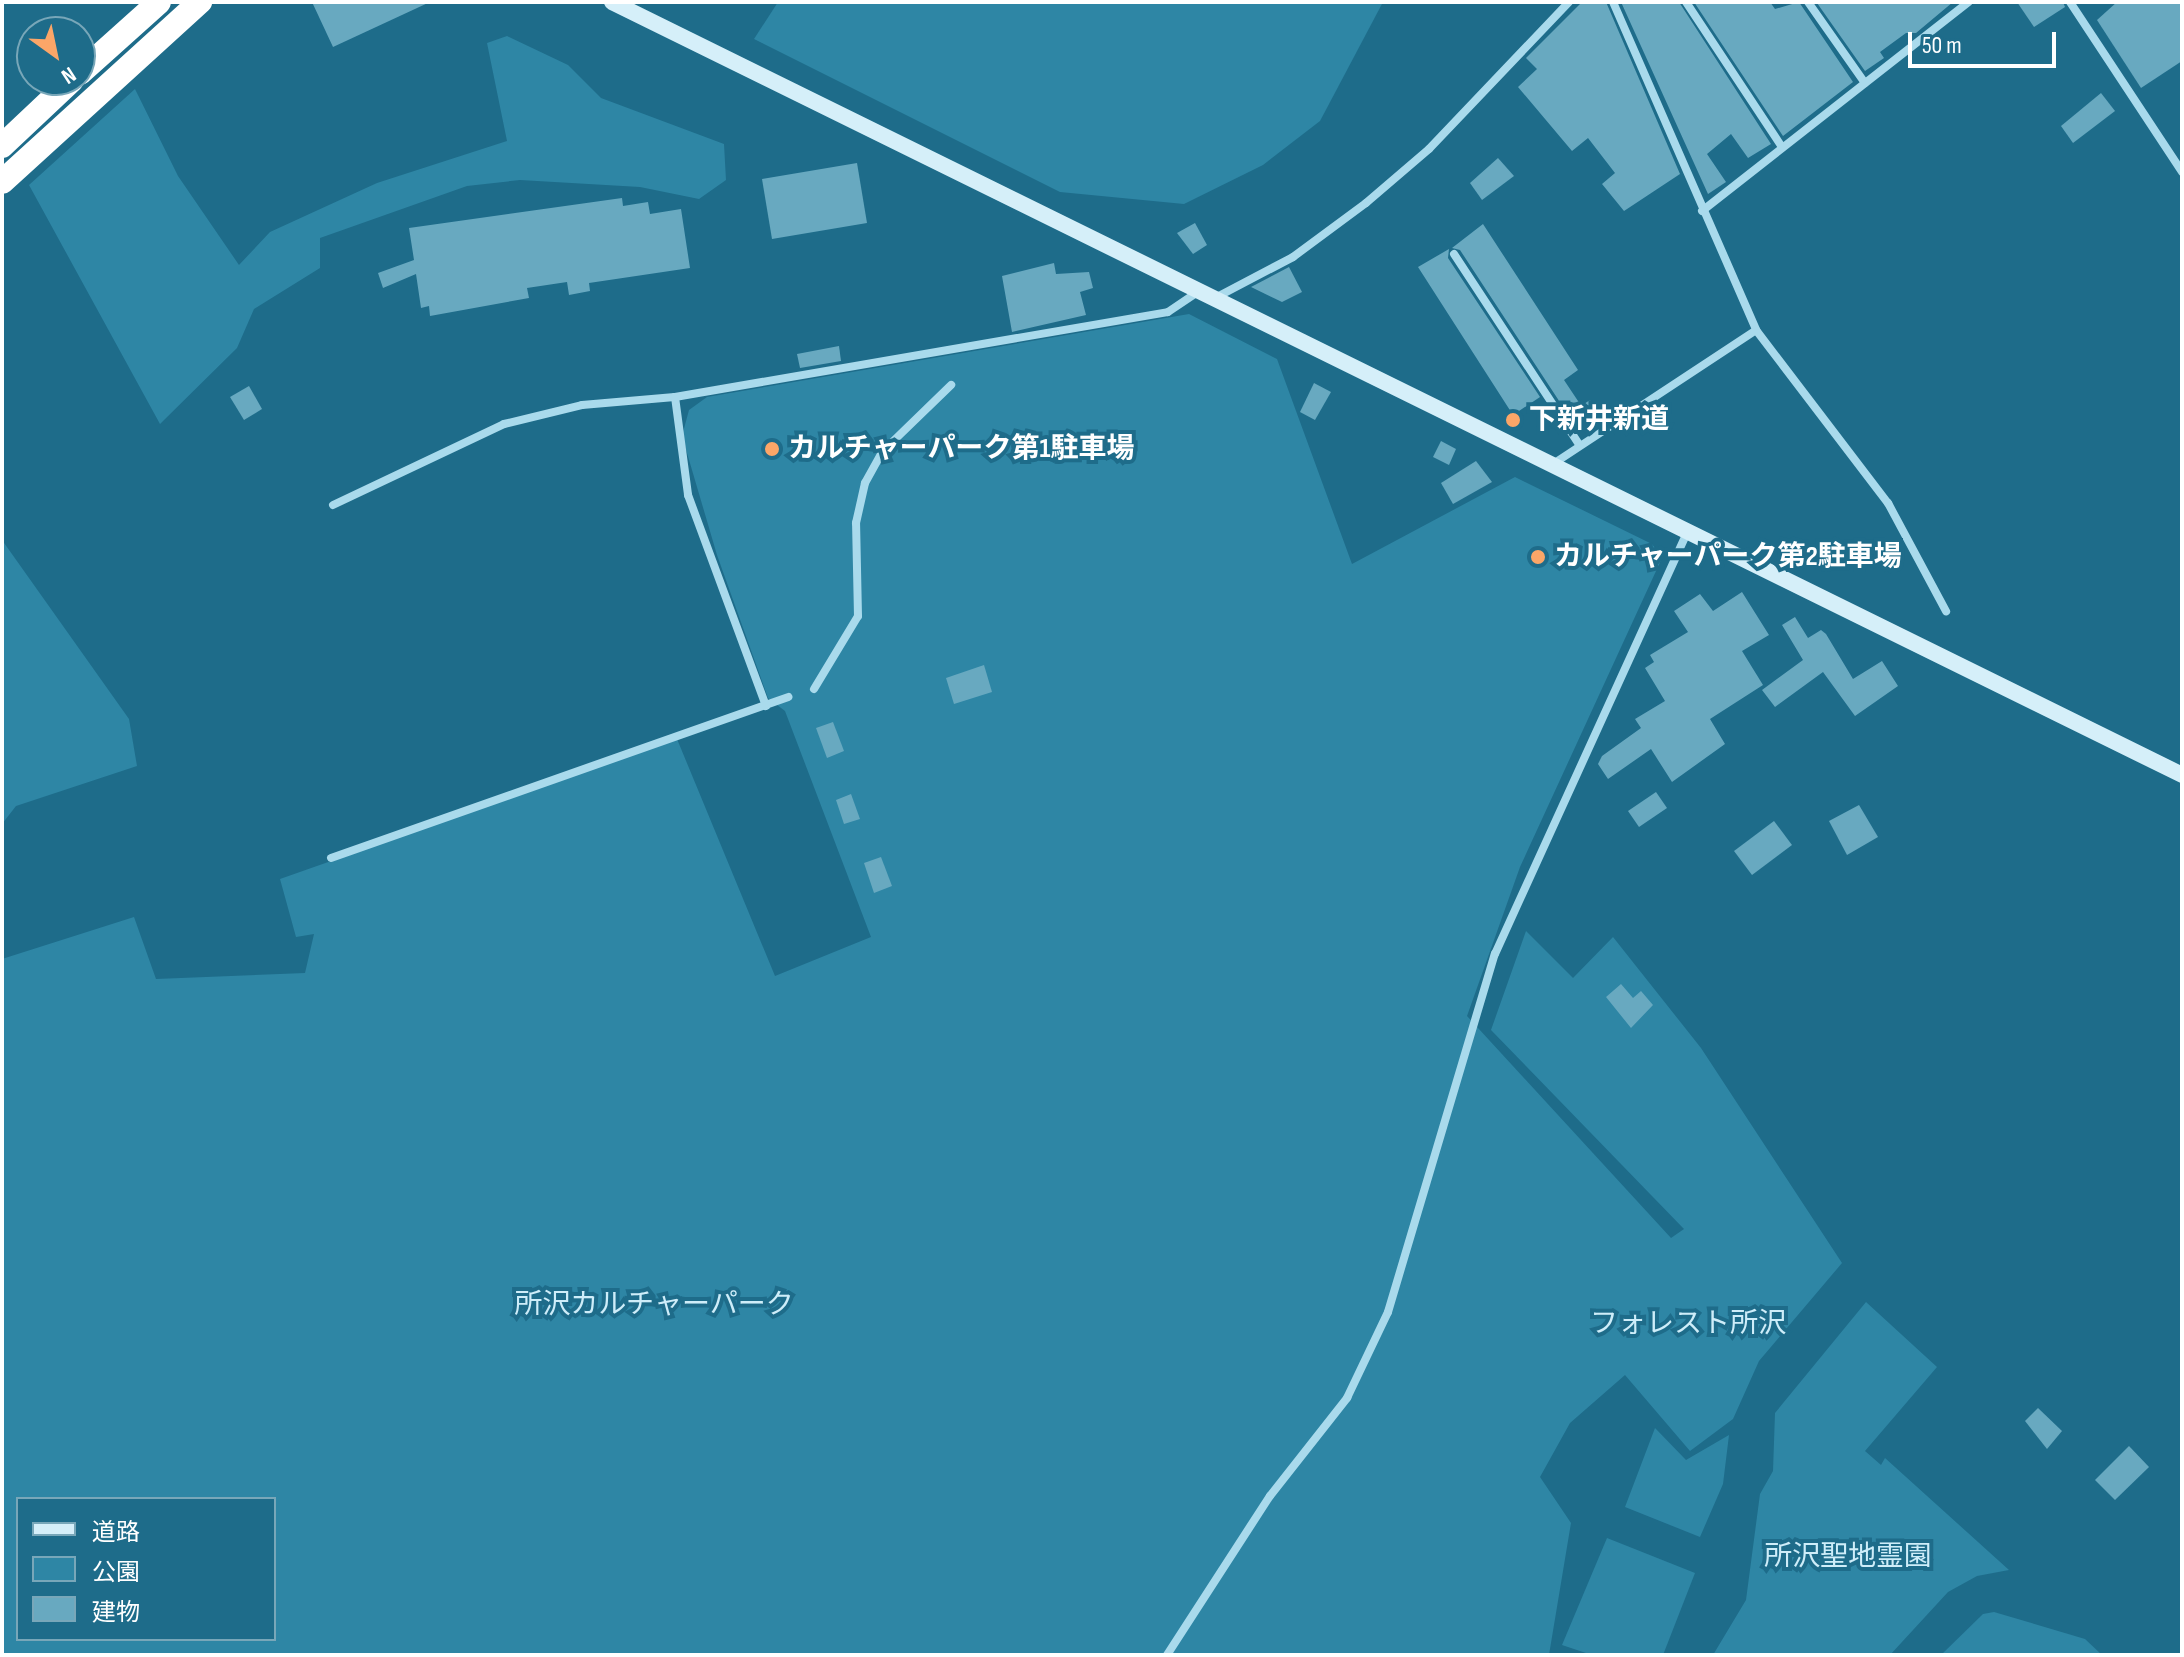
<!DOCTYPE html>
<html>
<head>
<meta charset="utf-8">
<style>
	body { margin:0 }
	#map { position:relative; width:2184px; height:1657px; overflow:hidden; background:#1e6c8a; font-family:"Sofia Sans Condensed","Noto Sans JP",sans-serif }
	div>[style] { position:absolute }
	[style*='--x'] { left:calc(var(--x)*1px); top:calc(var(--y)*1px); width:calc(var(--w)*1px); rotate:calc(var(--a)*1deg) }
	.green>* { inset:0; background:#2e86a5 }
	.building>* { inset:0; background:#68a9c0 }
	.street>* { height:8px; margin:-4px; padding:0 4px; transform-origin:4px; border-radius:4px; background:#a9daec }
	.secondary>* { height:16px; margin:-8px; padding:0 8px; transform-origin:8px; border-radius:8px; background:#d5eff9 }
	.highway>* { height:24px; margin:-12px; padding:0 12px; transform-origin:12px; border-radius:12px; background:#fff }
	.dots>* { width:22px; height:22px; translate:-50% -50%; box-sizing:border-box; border:4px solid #1e6c8a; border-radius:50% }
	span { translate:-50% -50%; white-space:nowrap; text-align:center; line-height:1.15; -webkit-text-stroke:8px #1e6c8a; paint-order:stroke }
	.poi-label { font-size:28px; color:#fff; font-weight:700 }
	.left { translate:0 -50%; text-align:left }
	.park-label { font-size:28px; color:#ceedf9 }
	.frame { position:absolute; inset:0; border:4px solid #fff; pointer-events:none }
	.legend { position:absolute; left:16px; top:1497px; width:260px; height:144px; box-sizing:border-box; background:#1e6c8a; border:2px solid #78a7b9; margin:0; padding:10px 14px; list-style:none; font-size:24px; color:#fff }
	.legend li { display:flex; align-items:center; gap:16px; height:40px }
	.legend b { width:40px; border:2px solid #78a7b9 }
	.north { position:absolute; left:16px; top:16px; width:80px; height:80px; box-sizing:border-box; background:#1e6c8a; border:2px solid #78a7b9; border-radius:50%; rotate:147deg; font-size:22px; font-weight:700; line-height:32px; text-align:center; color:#fff }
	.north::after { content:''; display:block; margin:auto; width:28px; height:36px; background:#fba668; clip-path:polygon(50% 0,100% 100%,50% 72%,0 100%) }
	.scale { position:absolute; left:1908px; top:32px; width:148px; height:36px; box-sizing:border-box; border:4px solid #fff; border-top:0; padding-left:10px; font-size:24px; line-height:28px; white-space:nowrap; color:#fff; -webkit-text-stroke:6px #1e6c8a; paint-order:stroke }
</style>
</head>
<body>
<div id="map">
	<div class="green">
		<div style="clip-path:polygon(778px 2px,1383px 2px,1320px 121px,1263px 165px,1184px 204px,1060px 192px,754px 39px)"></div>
		<div style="clip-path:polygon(507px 36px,568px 65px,601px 98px,724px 144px,726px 180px,699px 199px,640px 187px,520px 180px,467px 186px,320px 238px,320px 268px,254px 309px,237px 348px,160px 424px,29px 185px,135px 89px,178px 176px,239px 265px,270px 232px,377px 183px,507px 141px,487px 43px)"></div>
		<div style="clip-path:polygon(evenodd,1189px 314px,1277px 359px,1352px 564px,1515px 477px,1652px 544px,1662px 558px,1520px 867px,1467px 1016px,1671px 1238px,1684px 1229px,1491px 1030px,1526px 931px,1573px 978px,1613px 937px,1701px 1048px,1842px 1263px,1759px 1361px,1733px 1419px,1690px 1451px,1625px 1375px,1570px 1423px,1540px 1477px,1571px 1523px,1549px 1655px,2px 1655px,2px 959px,134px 917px,156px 979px,305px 973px,314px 934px,296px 937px,280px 879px,677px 739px,775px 976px,871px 937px,785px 711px,768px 698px,717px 555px,682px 436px,689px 410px,707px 397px,1189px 314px,18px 1499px,274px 1499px,274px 1639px,18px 1639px,18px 1499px)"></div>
		<div style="clip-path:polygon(2px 540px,129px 719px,137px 766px,16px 806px,2px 824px)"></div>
		<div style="clip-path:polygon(1866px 1302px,1937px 1367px,1865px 1451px,1881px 1465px,1885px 1458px,2009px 1570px,1977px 1576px,1948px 1592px,1890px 1655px,1713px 1655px,1746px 1600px,1760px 1494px,1773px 1471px,1775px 1413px)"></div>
		<div style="clip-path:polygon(1655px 1428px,1686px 1460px,1729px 1435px,1723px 1484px,1700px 1537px,1625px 1507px)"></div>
		<div style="clip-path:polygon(1607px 1538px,1695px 1573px,1663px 1655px,1592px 1655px,1562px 1645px)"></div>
		<div style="clip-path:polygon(1994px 1612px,2085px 1639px,2102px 1655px,1941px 1655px,1983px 1614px)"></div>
	</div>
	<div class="building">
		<div style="clip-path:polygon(312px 2px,430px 2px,333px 47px)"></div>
		<div style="clip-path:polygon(1582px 2px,1606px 2px,1680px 174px,1624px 211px,1602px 184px,1615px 173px,1588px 138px,1572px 151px,1518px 87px,1537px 69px,1526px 58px)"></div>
		<div style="clip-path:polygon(1621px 2px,1679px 2px,1771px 144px,1748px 158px,1731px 134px,1707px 154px,1726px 182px,1708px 194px)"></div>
		<div style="clip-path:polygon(1694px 2px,1770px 2px,1775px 9px,1799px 2px,1853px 82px,1783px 136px)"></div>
		<div style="clip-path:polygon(1953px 2px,1916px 33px,1906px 33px,1880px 52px,1884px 58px,1865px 71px,1817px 3px)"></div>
		<div style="clip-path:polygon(2017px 2px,2063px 2px,2065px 7px,2034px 27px)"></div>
		<div style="clip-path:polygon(2117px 2px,2182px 2px,2182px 61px,2141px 88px,2097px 20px)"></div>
		<div style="clip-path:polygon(2101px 93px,2115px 111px,2073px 143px,2061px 126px)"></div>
		<div style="clip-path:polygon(1498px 158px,1514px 176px,1482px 200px,1470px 183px)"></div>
		<div style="clip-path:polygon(857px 163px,867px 223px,772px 239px,762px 179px)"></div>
		<div style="clip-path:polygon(622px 198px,623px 206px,648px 202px,650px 214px,681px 209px,690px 268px,589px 283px,590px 291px,569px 295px,567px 282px,527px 288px,529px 298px,430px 316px,429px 306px,421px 308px,416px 274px,383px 288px,378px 273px,414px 260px,409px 228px)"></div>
		<div style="clip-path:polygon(1195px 223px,1207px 245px,1193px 254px,1177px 233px)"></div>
		<div style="clip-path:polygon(1483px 224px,1578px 370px,1564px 380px,1580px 404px,1567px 413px,1460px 250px,1452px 248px)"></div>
		<div style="clip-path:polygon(1449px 249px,1448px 258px,1540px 397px,1513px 415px,1418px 267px)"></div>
		<div style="clip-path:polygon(1054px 263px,1056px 274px,1089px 272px,1093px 288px,1080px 292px,1086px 315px,1012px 332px,1002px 276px)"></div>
		<div style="clip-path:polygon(1289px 267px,1302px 292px,1282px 302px,1251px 287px)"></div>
		<div style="clip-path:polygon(839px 346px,841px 361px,800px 368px,797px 354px)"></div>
		<div style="clip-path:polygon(1314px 383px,1331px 392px,1315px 420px,1300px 412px)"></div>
		<div style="clip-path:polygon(249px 386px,262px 409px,244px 420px,230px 397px)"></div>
		<div style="clip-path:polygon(1590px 400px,1602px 418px,1581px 432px,1569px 414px)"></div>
		<div style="clip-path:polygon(1441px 441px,1456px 449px,1449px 465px,1433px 457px)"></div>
		<div style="clip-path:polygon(1476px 461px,1492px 482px,1453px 504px,1441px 483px)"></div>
		<div style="clip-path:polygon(1742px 592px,1769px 635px,1742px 651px,1763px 685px,1710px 719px,1725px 744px,1672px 782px,1651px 749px,1608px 779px,1598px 764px,1602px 756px,1641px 728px,1635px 719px,1665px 701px,1645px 668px,1654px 662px,1650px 655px,1688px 632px,1674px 611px,1700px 594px,1713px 611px)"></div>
		<div style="clip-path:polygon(1795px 617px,1808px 638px,1821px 630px,1826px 634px,1853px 679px,1882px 661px,1898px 686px,1855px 716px,1823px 672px,1775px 707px,1762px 690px,1803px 660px,1782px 625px)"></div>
		<div style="clip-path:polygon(984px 665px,992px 692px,954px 704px,946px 678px)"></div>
		<div style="clip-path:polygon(833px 722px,844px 751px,827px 758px,816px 728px)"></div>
		<div style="clip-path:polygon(1656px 792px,1667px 808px,1639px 827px,1628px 811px)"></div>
		<div style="clip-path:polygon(851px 794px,860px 819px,844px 824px,836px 800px)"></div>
		<div style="clip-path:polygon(1859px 805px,1878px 837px,1847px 855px,1829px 821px)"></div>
		<div style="clip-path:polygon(1774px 821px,1792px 845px,1752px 875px,1734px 851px)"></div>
		<div style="clip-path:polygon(881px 857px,892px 886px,874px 893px,864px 863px)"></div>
		<div style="clip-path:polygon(1621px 984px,1633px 998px,1641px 991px,1653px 1005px,1631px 1028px,1606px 997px)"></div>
		<div style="clip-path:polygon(2038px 1408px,2062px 1431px,2047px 1449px,2025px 1421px)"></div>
		<div style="clip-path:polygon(2129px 1446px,2149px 1467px,2115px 1500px,2095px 1480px)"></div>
	</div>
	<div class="street">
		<div style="--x:1613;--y:2;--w:358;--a:66.4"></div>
		<div style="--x:1756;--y:330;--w:218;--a:52.7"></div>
		<div style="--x:1888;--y:503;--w:123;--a:61.8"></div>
		<div style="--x:1686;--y:2;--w:174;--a:56.5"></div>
		<div style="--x:1808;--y:2;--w:99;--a:54.9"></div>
		<div style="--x:2070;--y:2;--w:204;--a:56.6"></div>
		<div style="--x:1702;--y:211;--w:339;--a:-38.1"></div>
		<div style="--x:1454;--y:254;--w:227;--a:56.7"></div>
		<div style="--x:1215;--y:298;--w:88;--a:-27.7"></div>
		<div style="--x:1293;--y:257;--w:91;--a:-36.5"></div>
		<div style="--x:1366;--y:203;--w:83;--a:-40.6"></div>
		<div style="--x:1429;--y:149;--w:203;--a:-46.4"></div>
		<div style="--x:675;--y:397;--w:99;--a:82.4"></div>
		<div style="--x:688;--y:495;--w:225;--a:69.7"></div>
		<div style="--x:1553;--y:464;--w:243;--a:-33.4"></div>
		<div style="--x:333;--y:505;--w:189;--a:-25.3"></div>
		<div style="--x:504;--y:424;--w:80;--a:-13.7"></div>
		<div style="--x:582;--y:405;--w:93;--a:-4.9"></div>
		<div style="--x:675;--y:397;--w:500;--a:-9.78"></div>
		<div style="--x:1168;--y:312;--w:36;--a:-34"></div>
		<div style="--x:814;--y:689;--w:85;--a:-58.9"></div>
		<div style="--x:858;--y:616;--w:93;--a:-91.2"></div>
		<div style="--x:856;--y:523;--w:41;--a:-77.3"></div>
		<div style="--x:865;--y:483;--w:37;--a:-61"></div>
		<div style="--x:883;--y:451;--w:95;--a:-44.1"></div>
		<div style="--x:331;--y:858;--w:485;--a:-19.4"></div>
		<div style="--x:1167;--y:1655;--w:189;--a:-57.1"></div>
		<div style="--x:1270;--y:1496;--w:125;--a:-51.8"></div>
		<div style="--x:1347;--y:1398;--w:95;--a:-64.5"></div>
		<div style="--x:1388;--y:1312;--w:374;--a:-73.4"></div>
		<div style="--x:1495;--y:954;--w:464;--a:-65.5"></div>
	</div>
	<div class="secondary">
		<div style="--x:612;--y:2;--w:1750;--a:26.21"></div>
	</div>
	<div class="highway">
		<div style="--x:80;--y:73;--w:106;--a:-41.9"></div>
		<div style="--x:2;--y:146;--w:96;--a:-43.3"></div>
		<div style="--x:2;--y:182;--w:268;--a:-42.3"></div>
	</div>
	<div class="dots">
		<div style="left:1513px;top:420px;background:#fba668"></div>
		<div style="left:772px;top:449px;background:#fba668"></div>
		<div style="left:1538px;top:557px;background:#fba668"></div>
	</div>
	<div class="poi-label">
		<span class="left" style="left:1529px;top:420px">下新井新道</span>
		<span class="left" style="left:788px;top:449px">カルチャーパーク第1駐車場</span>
		<span class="left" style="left:1554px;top:557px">カルチャーパーク第2駐車場</span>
	</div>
	<div class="park-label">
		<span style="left:654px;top:1305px">所沢カルチャーパーク</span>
		<span style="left:1688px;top:1324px">フォレスト所沢</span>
		<span style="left:1848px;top:1557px">所沢聖地霊園</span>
	</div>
	<div class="frame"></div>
	<ul class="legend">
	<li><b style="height:10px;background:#d5eff9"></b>道路</li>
	<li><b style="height:22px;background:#2e86a5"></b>公園</li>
	<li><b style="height:22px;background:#68a9c0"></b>建物</li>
	</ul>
	<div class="north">N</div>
	<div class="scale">50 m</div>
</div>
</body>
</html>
